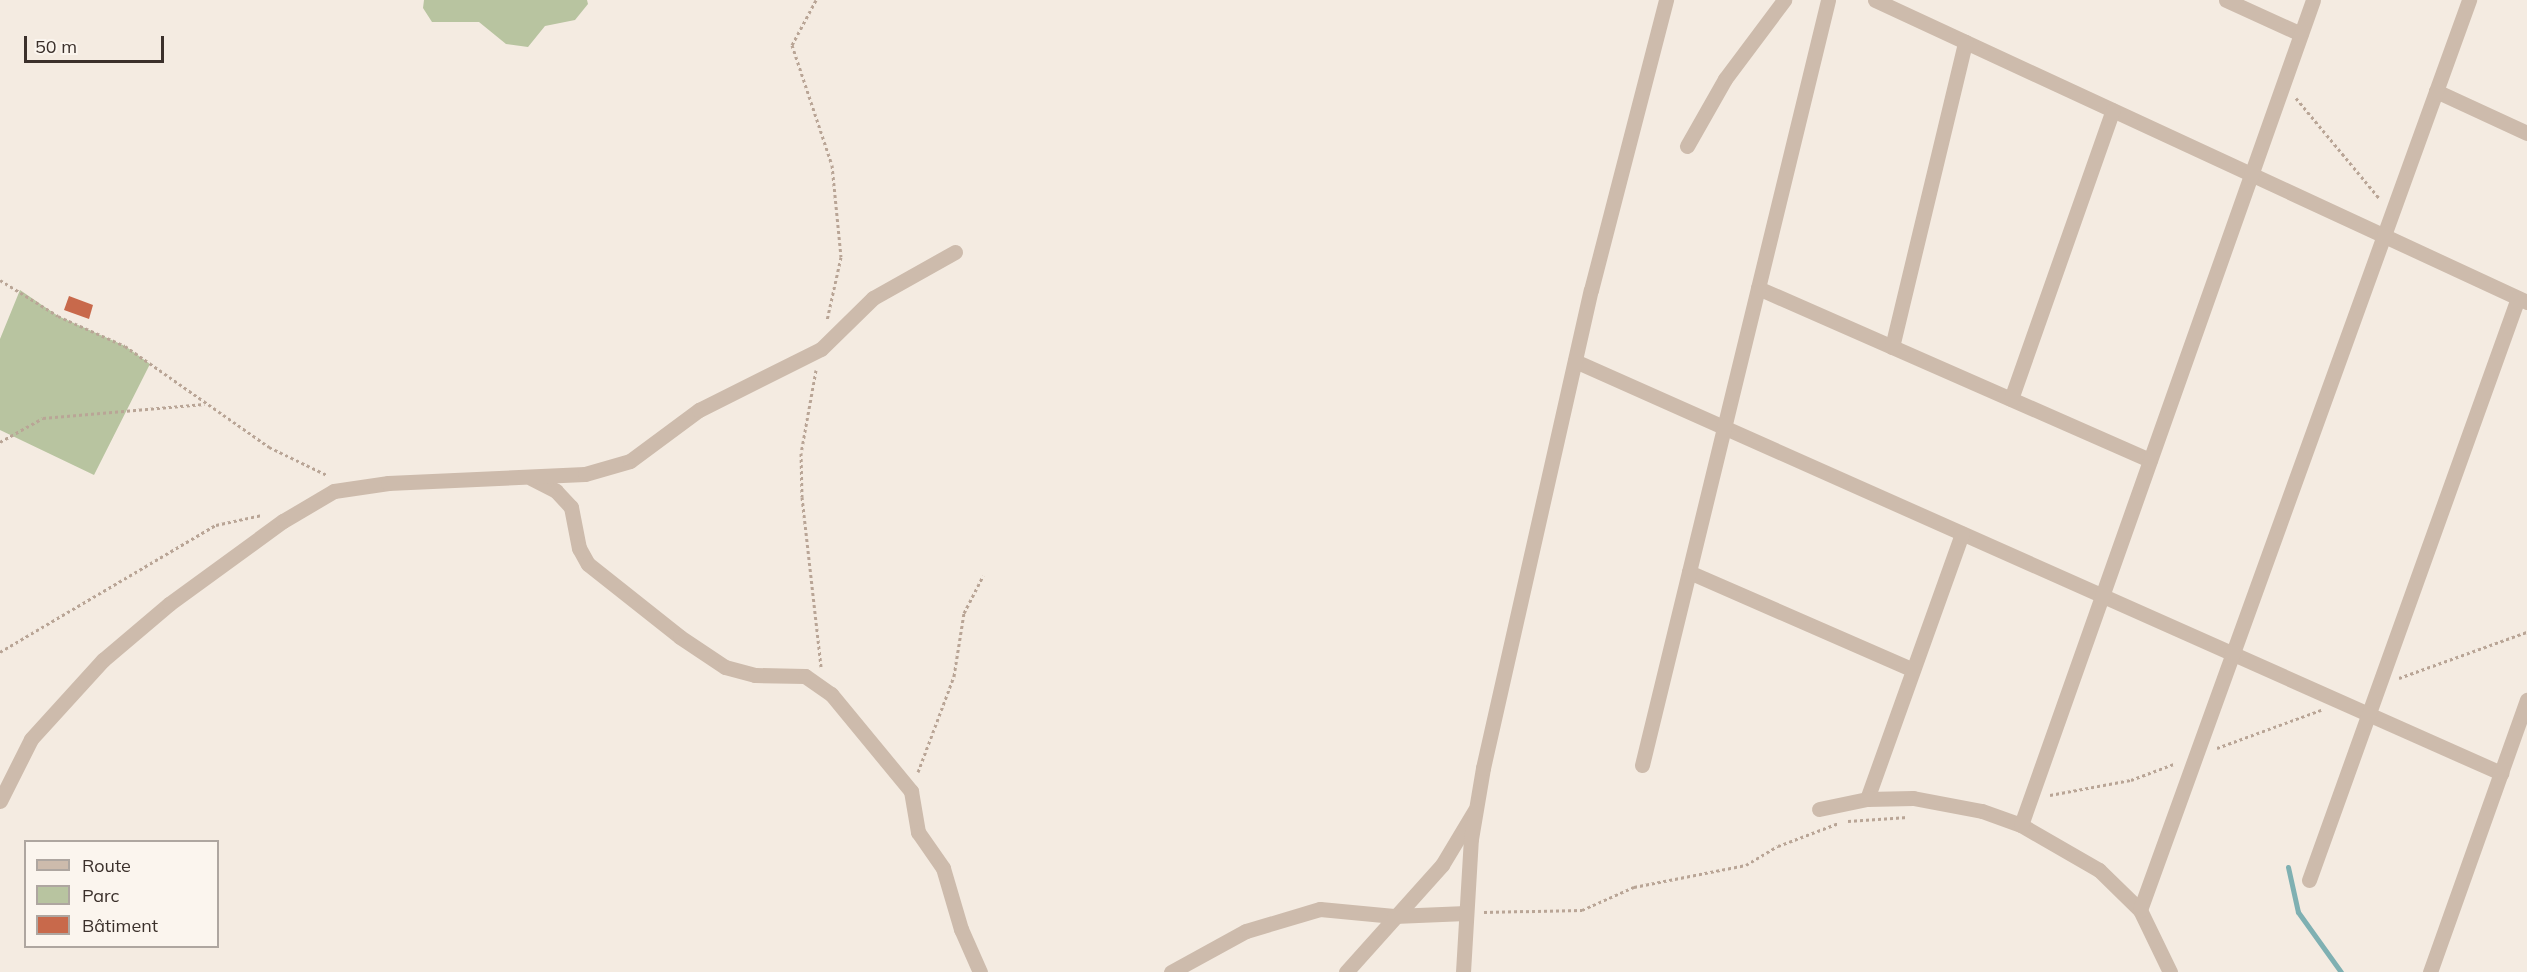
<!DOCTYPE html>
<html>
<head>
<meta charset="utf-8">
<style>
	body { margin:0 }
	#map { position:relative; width:2527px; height:972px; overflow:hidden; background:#f4ebe1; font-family:Mulish,sans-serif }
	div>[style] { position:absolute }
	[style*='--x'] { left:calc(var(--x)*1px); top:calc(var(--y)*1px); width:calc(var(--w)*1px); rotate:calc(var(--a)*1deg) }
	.green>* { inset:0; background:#b8c4a0 }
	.stream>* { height:5px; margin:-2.5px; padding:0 2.5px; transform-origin:2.5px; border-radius:2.5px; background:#7fb0b2 }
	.building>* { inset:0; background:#c8694b }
	.path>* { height:3px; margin-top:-1.5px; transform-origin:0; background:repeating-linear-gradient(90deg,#b9a596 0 3px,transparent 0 6px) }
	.minor>* { height:15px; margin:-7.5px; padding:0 7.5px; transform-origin:7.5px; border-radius:7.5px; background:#cdbbac }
	.tertiary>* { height:15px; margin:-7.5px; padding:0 7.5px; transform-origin:7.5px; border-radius:7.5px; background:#cdbbac }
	span { translate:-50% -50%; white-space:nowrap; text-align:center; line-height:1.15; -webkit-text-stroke:6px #fbf5ee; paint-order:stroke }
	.legend { position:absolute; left:24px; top:840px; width:195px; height:108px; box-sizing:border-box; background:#fbf5ee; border:2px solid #aea6a0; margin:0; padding:8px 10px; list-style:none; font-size:18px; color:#3b302b }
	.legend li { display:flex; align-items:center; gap:12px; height:30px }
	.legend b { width:30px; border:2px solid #aea6a0 }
	.scale { position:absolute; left:24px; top:36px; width:140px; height:27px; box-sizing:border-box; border:3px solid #3b302b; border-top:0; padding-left:8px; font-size:18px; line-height:21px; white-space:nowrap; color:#3b302b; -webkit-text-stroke:4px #fbf5ee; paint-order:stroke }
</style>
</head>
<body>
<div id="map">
	<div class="green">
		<div style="clip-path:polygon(424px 0,587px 0,588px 4px,575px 20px,545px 26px,528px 47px,506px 44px,479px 22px,432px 22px,423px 8px)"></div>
		<div style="clip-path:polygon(20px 290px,58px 316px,125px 346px,150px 364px,94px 475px,0 430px,0 339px)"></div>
	</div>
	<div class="stream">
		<div style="--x:2288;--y:867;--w:46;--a:77.5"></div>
		<div style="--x:2298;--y:912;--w:74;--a:54.4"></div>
	</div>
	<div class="building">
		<div style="clip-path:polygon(69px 296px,93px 305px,89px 319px,64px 310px)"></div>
	</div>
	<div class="path">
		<div style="--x:816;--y:0;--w:51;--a:118.1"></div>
		<div style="--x:792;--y:45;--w:126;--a:71.6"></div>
		<div style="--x:832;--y:165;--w:92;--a:84.4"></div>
		<div style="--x:841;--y:257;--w:65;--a:102.5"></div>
		<div style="--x:2296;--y:98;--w:131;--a:50.3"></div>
		<div style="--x:0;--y:280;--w:68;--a:31.8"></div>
		<div style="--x:58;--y:316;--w:73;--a:24.1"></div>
		<div style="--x:125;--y:346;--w:176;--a:35"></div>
		<div style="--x:269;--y:447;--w:64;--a:25.8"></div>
		<div style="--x:816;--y:370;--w:84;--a:100.2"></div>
		<div style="--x:801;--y:453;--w:44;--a:88.7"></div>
		<div style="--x:802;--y:497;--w:171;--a:83.6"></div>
		<div style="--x:0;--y:442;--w:49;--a:-29.2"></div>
		<div style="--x:43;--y:418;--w:162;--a:-5"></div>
		<div style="--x:0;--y:652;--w:251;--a:-30.5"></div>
		<div style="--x:216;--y:525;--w:47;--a:-12.3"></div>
		<div style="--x:2399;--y:678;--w:136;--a:-19.8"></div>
		<div style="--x:2217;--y:748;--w:111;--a:-20.1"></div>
		<div style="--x:918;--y:772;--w:103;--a:-69.4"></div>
		<div style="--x:954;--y:676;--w:64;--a:-81"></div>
		<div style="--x:964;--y:613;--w:42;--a:-62.8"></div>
		<div style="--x:2050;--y:795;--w:82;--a:-10.5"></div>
		<div style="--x:2131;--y:780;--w:46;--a:-20.4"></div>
		<div style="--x:1848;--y:821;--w:60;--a:-3.8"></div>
		<div style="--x:1484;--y:912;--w:98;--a:-1.2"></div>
		<div style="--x:1582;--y:910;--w:57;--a:-23.9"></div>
		<div style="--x:1634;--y:887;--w:114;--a:-11.1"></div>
		<div style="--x:1746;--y:865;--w:37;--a:-31"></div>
		<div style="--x:1778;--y:846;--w:65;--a:-20.7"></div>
	</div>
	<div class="minor">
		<div style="--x:1875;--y:0;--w:719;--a:24.85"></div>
		<div style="--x:2226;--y:0;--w:82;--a:24.4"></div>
		<div style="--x:2436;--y:91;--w:100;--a:24.8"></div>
		<div style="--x:1687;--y:146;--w:77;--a:-60.4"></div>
		<div style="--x:1725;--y:79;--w:99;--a:-53.2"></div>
		<div style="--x:1758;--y:288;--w:428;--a:23.7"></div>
		<div style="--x:1892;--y:347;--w:314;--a:-76.5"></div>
		<div style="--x:1575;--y:361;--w:1014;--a:23.99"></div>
		<div style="--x:2011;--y:399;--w:306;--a:-70.6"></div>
		<div style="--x:531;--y:478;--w:28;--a:27"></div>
		<div style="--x:556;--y:491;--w:22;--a:47"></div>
		<div style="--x:571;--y:507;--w:42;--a:79"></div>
		<div style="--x:579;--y:548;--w:18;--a:61"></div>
		<div style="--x:588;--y:564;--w:117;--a:38.4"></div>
		<div style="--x:680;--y:637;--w:54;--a:33.7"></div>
		<div style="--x:725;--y:667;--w:31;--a:15"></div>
		<div style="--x:755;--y:675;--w:50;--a:1.1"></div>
		<div style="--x:805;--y:676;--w:32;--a:35"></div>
		<div style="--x:831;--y:694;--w:126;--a:50.5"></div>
		<div style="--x:911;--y:791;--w:42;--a:80.3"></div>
		<div style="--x:918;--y:832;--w:44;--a:55.2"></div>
		<div style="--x:943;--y:868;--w:64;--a:73.6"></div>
		<div style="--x:961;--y:929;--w:47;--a:66.2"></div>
		<div style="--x:1689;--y:572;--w:244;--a:23.6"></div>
		<div style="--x:1642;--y:765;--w:787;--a:-76.33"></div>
		<div style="--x:1867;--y:799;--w:282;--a:-70.3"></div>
		<div style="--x:0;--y:801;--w:69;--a:-63.4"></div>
		<div style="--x:31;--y:739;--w:107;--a:-47.7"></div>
		<div style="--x:103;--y:660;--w:87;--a:-40.3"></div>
		<div style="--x:169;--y:604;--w:141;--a:-36.1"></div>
		<div style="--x:283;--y:521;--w:59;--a:-30.5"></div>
		<div style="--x:334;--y:491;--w:55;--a:-8.4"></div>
		<div style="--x:388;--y:483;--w:197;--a:-2.6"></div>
		<div style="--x:585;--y:474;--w:47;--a:-16.1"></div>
		<div style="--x:630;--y:461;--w:86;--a:-36.5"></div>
		<div style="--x:699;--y:410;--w:136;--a:-26.6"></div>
		<div style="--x:821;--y:349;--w:73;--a:-44.4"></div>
		<div style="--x:873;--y:298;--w:94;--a:-29.3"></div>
		<div style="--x:1819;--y:809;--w:49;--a:-11.8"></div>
		<div style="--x:1867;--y:799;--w:46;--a:-1.2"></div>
		<div style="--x:1913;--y:798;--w:70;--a:10.7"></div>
		<div style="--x:1982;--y:811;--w:41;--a:19.7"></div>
		<div style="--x:2021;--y:825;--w:90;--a:30"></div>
		<div style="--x:2099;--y:870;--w:57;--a:44.3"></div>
		<div style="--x:2140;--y:910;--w:69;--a:64.2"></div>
		<div style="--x:2021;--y:825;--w:875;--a:-70.51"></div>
		<div style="--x:2309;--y:880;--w:618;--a:-70.25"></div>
		<div style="--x:2140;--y:910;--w:968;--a:-70.12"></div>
		<div style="--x:1171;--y:972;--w:85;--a:-28.7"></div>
		<div style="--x:1246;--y:931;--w:77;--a:-16.6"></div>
		<div style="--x:1320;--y:909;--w:74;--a:5.4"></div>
		<div style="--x:1394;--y:916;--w:72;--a:-2.4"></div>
		<div style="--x:1346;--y:972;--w:144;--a:-48.1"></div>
		<div style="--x:1442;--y:865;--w:64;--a:-59"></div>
		<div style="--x:2430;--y:972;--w:289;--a:-70.4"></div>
	</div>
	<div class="tertiary">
		<div style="--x:1463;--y:972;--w:133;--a:-86.6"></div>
		<div style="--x:1471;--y:839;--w:72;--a:-80.4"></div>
		<div style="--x:1483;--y:768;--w:490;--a:-77.3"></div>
		<div style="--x:1591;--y:290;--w:300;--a:-75.5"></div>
	</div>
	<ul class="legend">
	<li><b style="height:8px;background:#cdbbac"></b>Route</li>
	<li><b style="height:16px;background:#b8c4a0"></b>Parc</li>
	<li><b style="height:16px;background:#c8694b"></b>Bâtiment</li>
	</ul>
	<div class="scale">50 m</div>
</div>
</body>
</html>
